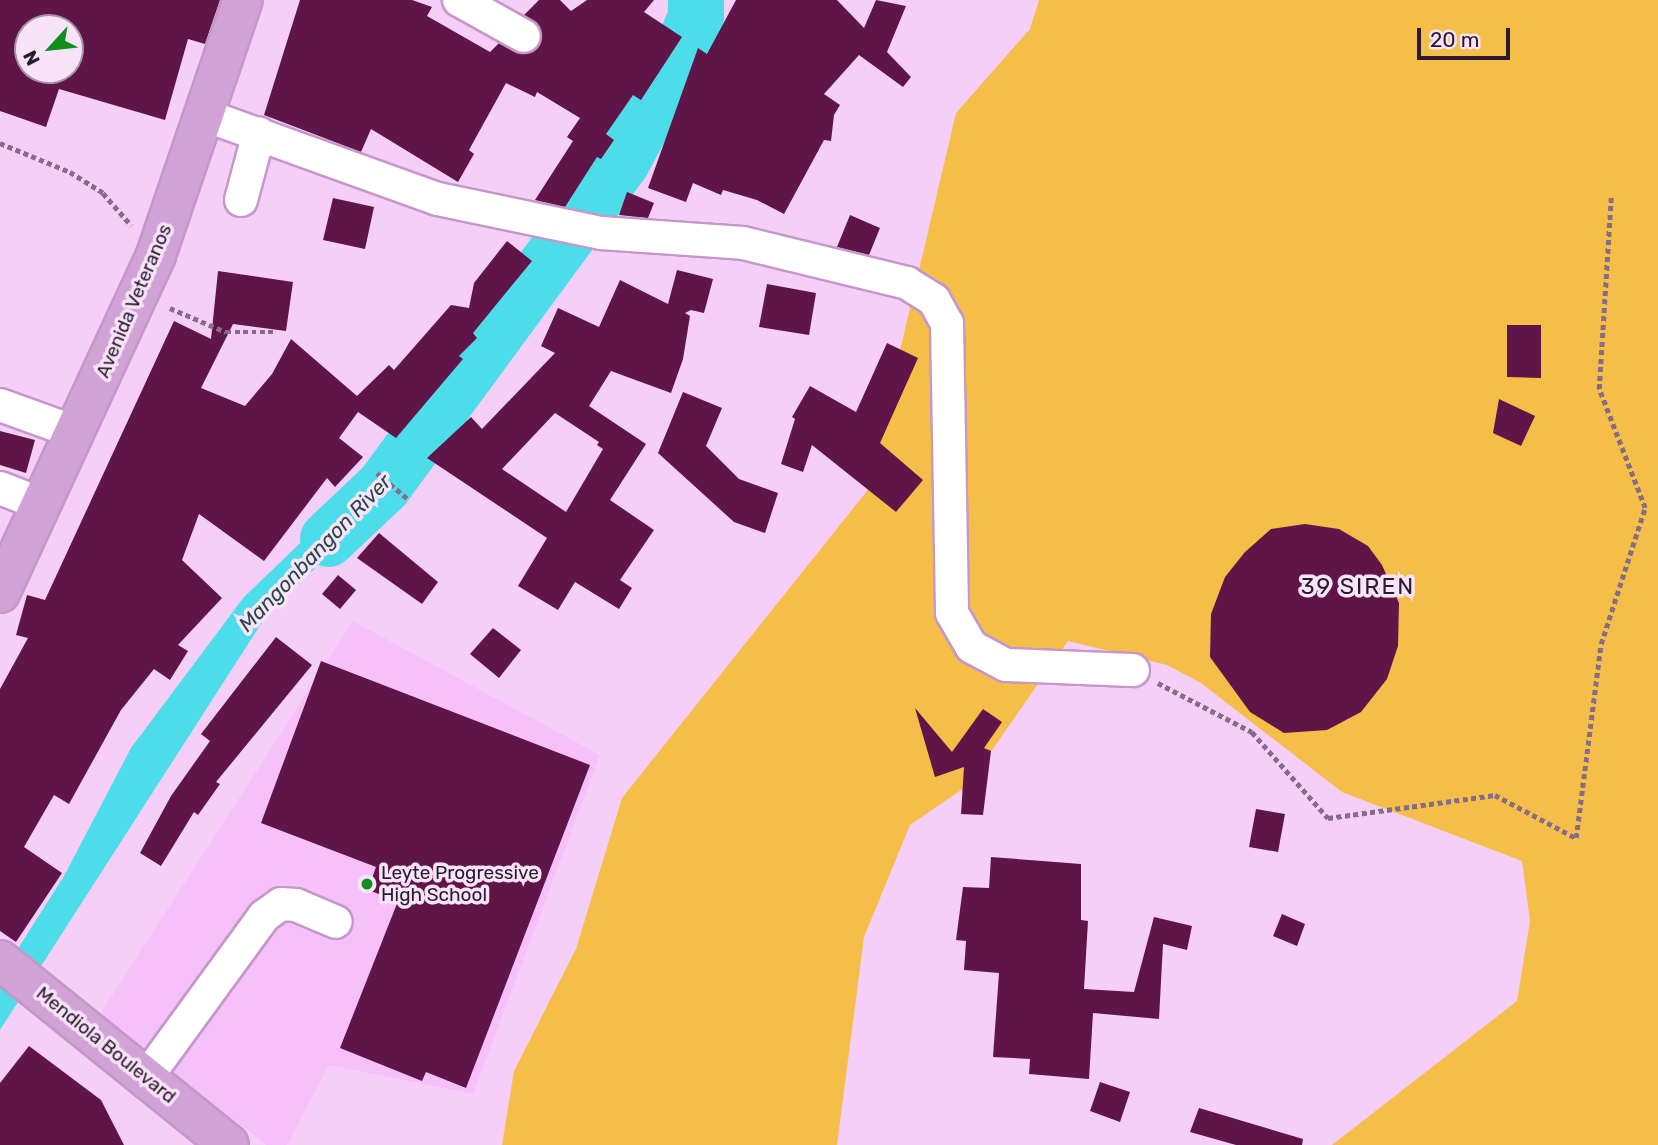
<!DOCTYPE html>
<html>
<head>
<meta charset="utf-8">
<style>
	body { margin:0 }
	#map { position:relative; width:1658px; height:1145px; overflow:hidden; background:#f6cff9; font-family:Rubik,sans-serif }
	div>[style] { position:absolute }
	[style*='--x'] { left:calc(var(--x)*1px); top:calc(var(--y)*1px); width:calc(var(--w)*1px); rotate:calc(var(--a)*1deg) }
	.built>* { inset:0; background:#f6c1fb }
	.green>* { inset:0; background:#f4be48 }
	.water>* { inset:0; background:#4dddea }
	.river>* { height:56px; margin:-28px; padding:0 28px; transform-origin:28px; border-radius:28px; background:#4dddea }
	.building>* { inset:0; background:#601548 }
	.path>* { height:4.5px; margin-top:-2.25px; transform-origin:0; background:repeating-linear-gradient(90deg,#876c8a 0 5px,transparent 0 8.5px) }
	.roads { filter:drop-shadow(2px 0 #c597ca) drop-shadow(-2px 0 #c597ca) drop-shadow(0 2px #c597ca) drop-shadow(0 -2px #c597ca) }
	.minor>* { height:32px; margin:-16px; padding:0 16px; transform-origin:16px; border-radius:16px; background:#fff }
	.major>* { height:38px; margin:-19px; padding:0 19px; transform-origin:19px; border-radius:19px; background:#d1a2d6 }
	.dots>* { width:19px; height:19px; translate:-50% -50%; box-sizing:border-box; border:4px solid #f8e4f9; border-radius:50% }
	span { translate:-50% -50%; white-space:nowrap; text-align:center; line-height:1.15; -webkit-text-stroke:7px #f8e4f9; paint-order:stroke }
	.street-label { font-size:19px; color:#2b192d }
	.poi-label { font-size:19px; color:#2b192d }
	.left { translate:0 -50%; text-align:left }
	.water-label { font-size:21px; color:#29474a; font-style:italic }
	.quarter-label { font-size:23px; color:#2b192d; letter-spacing:2px }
	.north { position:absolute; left:14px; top:14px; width:70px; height:70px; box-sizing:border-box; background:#f8e4f9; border:2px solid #a693a7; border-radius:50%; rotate:243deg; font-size:19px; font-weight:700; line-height:28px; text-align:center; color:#2b192d }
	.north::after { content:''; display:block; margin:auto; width:24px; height:32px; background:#118f1e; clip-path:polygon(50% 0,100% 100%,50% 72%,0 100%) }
	.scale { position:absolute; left:1417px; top:28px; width:93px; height:32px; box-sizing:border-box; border:4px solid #2b192d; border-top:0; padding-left:9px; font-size:21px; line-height:24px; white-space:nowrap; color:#2b192d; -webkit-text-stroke:5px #f8e4f9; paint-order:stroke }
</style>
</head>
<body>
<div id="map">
	<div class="built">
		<div style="clip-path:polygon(353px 621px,600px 755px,473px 1094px,329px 1065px,287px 1145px,266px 1145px,100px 1014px)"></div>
	</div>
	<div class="green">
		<div style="clip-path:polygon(1039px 0,1658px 0,1658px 1145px,1332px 1145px,1517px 1001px,1530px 921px,1522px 861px,1342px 792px,1201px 683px,1167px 665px,1068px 641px,967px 786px,910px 825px,864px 937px,837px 1145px,502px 1145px,514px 1071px,576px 949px,622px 798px,867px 491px,956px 113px,1030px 29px)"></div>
	</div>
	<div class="water">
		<div style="clip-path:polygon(370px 476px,393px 494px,268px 613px,0 1030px,0 977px,64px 876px,131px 748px,244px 597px)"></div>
	</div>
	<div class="river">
		<div style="--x:328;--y:539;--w:77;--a:-43.4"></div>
		<div style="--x:384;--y:486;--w:402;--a:-53.7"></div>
		<div style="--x:622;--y:162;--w:127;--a:-61.8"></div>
		<div style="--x:682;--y:50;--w:36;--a:-67"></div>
		<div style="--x:696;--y:17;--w:17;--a:-90"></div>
	</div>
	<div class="building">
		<div style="clip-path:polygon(evenodd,0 0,220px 0,205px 44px,188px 39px,165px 120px,59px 89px,46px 127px,0 111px,0 0,28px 28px,70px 28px,70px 70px,28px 70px,28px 28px)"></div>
		<div style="clip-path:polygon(300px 0,412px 0,432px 7px,427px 16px,490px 52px,499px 43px,524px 54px,540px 44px,540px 27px,524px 15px,539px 0,560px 0,571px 11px,587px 0,654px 0,644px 12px,682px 37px,641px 100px,633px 95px,606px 134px,614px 140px,601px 159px,597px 157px,565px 207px,535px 200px,573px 141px,567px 137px,580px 118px,537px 92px,535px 97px,506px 83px,469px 150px,474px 154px,458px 182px,371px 129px,361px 152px,264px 115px)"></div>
		<div style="clip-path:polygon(736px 0,837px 0,864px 28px,876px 0,906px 6px,887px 52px,911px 77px,903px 87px,859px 55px,824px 94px,840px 105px,834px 115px,831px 141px,824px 140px,784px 214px,757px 200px,723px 190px,721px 195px,693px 183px,686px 202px,648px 188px,698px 48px,707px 54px)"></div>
		<div style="clip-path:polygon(627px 192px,654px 203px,648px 218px,619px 215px)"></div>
		<div style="clip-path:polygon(333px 198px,374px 207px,365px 249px,323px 240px)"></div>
		<div style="clip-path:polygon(850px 215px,880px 228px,869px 255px,837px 247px)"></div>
		<div style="clip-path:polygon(507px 241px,532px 261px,473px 333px,477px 338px,459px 356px,463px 359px,396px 438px,358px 412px,339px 438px,363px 457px,335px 487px,327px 478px,264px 561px,199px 514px,182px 560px,222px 598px,178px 645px,188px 651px,170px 680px,154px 669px,121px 710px,69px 804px,54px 795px,24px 847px,62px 873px,16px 942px,0 931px,0 689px,28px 638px,16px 635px,27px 595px,45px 600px,174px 321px,211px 339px,218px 271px,293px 282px,286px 331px,233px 324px,201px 388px,245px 406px,272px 374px,291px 339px,357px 396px,389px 365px,394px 370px,451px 305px,469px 308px,474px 283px)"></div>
		<div style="clip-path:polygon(evenodd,677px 270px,713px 279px,704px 313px,691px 310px,685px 313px,690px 316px,683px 359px,671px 393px,611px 371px,589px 406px,646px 444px,610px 500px,654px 530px,620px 580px,632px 588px,619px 609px,575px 582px,558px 610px,518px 586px,547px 538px,427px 458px,471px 417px,482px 429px,555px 353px,541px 346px,558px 308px,599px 327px,620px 280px,668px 304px,677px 270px,555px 413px,599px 442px,597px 445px,603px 449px,566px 512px,502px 469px,555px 413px)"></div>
		<div style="clip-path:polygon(767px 284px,816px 293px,809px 335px,759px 327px)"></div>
		<div style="clip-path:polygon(1507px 325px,1541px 325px,1541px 378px,1507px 377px)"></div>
		<div style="clip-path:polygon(887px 343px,918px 358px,880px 443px,923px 480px,896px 512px,812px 445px,803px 472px,781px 464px,795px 419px,792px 417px,810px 386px,856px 412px)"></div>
		<div style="clip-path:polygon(683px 392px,722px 408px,706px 446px,739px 479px,778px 493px,765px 533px,734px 522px,658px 453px)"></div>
		<div style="clip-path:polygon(1499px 399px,1535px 416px,1521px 446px,1493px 433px)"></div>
		<div style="clip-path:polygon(0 431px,35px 440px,26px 473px,0 465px)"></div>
		<div style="clip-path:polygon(1305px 524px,1339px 529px,1368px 546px,1382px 565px,1399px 603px,1398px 646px,1387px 679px,1361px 712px,1327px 730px,1284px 733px,1250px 712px,1210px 657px,1211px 614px,1225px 577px,1245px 552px,1271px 529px)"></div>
		<div style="clip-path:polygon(379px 533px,438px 582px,422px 604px,357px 558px)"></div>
		<div style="clip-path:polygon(338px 575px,356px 590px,340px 609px,322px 594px)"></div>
		<div style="clip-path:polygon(493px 628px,521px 650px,499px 678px,470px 654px)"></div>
		<div style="clip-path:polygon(276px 637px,312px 665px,216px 782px,220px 784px,198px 815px,194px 812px,161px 866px,140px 853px,171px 796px,210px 741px,201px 734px)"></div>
		<div style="clip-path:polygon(321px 661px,590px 765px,466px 1088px,426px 1072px,422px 1081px,340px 1048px,398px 901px,368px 890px,376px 867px,261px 823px)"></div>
		<div style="clip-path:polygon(915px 708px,952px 752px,983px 709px,1002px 722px,984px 748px,991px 751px,983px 815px,961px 814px,964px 767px,935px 777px)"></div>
		<div style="clip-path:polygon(1256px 809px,1285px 814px,1278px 852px,1249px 847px)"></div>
		<div style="clip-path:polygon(991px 857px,1081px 864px,1081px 920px,1088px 921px,1084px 989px,1134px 992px,1154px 917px,1192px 926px,1187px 950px,1163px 944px,1159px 1019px,1093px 1013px,1089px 1079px,1029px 1074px,1030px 1059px,993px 1057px,999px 973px,964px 970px,966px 941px,956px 940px,963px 887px,989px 888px)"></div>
		<div style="clip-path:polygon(1282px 914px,1305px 924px,1297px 946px,1273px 936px)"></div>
		<div style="clip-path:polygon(29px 1046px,101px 1100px,124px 1145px,0 1145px,0 1083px)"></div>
		<div style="clip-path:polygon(1100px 1082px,1130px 1092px,1120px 1122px,1090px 1111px)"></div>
		<div style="clip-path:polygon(1199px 1108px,1303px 1139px,1302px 1145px,1236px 1145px,1190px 1132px)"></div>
	</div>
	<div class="path">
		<div style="--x:0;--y:143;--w:76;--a:22.5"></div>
		<div style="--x:70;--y:172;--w:39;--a:32"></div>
		<div style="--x:103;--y:193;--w:43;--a:48.8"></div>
		<div style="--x:170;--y:308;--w:61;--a:23.2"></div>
		<div style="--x:226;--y:332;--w:50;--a:0"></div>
		<div style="--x:377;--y:473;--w:40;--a:40"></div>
		<div style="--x:1158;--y:683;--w:106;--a:27.5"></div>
		<div style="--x:1252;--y:732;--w:115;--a:48.5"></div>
		<div style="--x:1328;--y:818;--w:169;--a:-7.8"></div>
		<div style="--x:1495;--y:795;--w:92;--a:28"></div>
		<div style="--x:1576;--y:838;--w:196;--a:-82.7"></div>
		<div style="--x:1601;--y:644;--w:143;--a:-72.1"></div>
		<div style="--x:1645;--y:508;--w:128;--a:-111.1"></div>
		<div style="--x:1599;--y:389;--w:192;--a:-86.4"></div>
	</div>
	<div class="roads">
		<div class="minor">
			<div style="--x:459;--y:0;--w:74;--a:29"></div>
			<div style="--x:207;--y:116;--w:245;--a:19.8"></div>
			<div style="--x:438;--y:199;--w:167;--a:11.8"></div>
			<div style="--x:601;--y:233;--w:142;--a:4"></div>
			<div style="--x:743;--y:243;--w:169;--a:13.7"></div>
			<div style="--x:907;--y:283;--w:32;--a:32"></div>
			<div style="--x:934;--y:300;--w:26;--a:61"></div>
			<div style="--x:947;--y:323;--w:290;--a:89"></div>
			<div style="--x:952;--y:613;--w:39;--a:60"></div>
			<div style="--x:972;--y:647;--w:38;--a:28"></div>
			<div style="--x:1006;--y:665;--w:127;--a:2.3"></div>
			<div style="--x:241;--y:200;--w:69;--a:-75"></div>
			<div style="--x:0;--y:405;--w:80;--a:19.8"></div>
			<div style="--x:0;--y:488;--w:44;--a:21.3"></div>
			<div style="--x:146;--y:1078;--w:200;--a:-53.9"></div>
			<div style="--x:264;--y:916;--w:21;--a:-35"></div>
			<div style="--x:281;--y:904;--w:15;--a:4"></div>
			<div style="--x:296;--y:905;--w:43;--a:23"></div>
		</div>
		<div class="major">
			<div style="--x:0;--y:593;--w:372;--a:-65.2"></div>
			<div style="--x:156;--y:255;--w:269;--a:-71.2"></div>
			<div style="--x:0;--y:960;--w:294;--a:38.9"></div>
		</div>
	</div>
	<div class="dots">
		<div style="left:367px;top:884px;background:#118f1e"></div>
	</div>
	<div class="street-label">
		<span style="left:134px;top:301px;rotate:-67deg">Avenida Veteranos</span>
		<span style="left:106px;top:1045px;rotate:39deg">Mendiola Boulevard</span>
	</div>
	<div class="poi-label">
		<span class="left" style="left:381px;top:884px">Leyte Progressive<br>High School</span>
	</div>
	<div class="water-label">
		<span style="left:315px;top:553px;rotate:-46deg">Mangonbangon River</span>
	</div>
	<div class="quarter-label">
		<span style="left:1358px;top:586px">39 SIREN</span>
	</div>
	<div class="north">N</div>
	<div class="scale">20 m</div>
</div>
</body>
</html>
